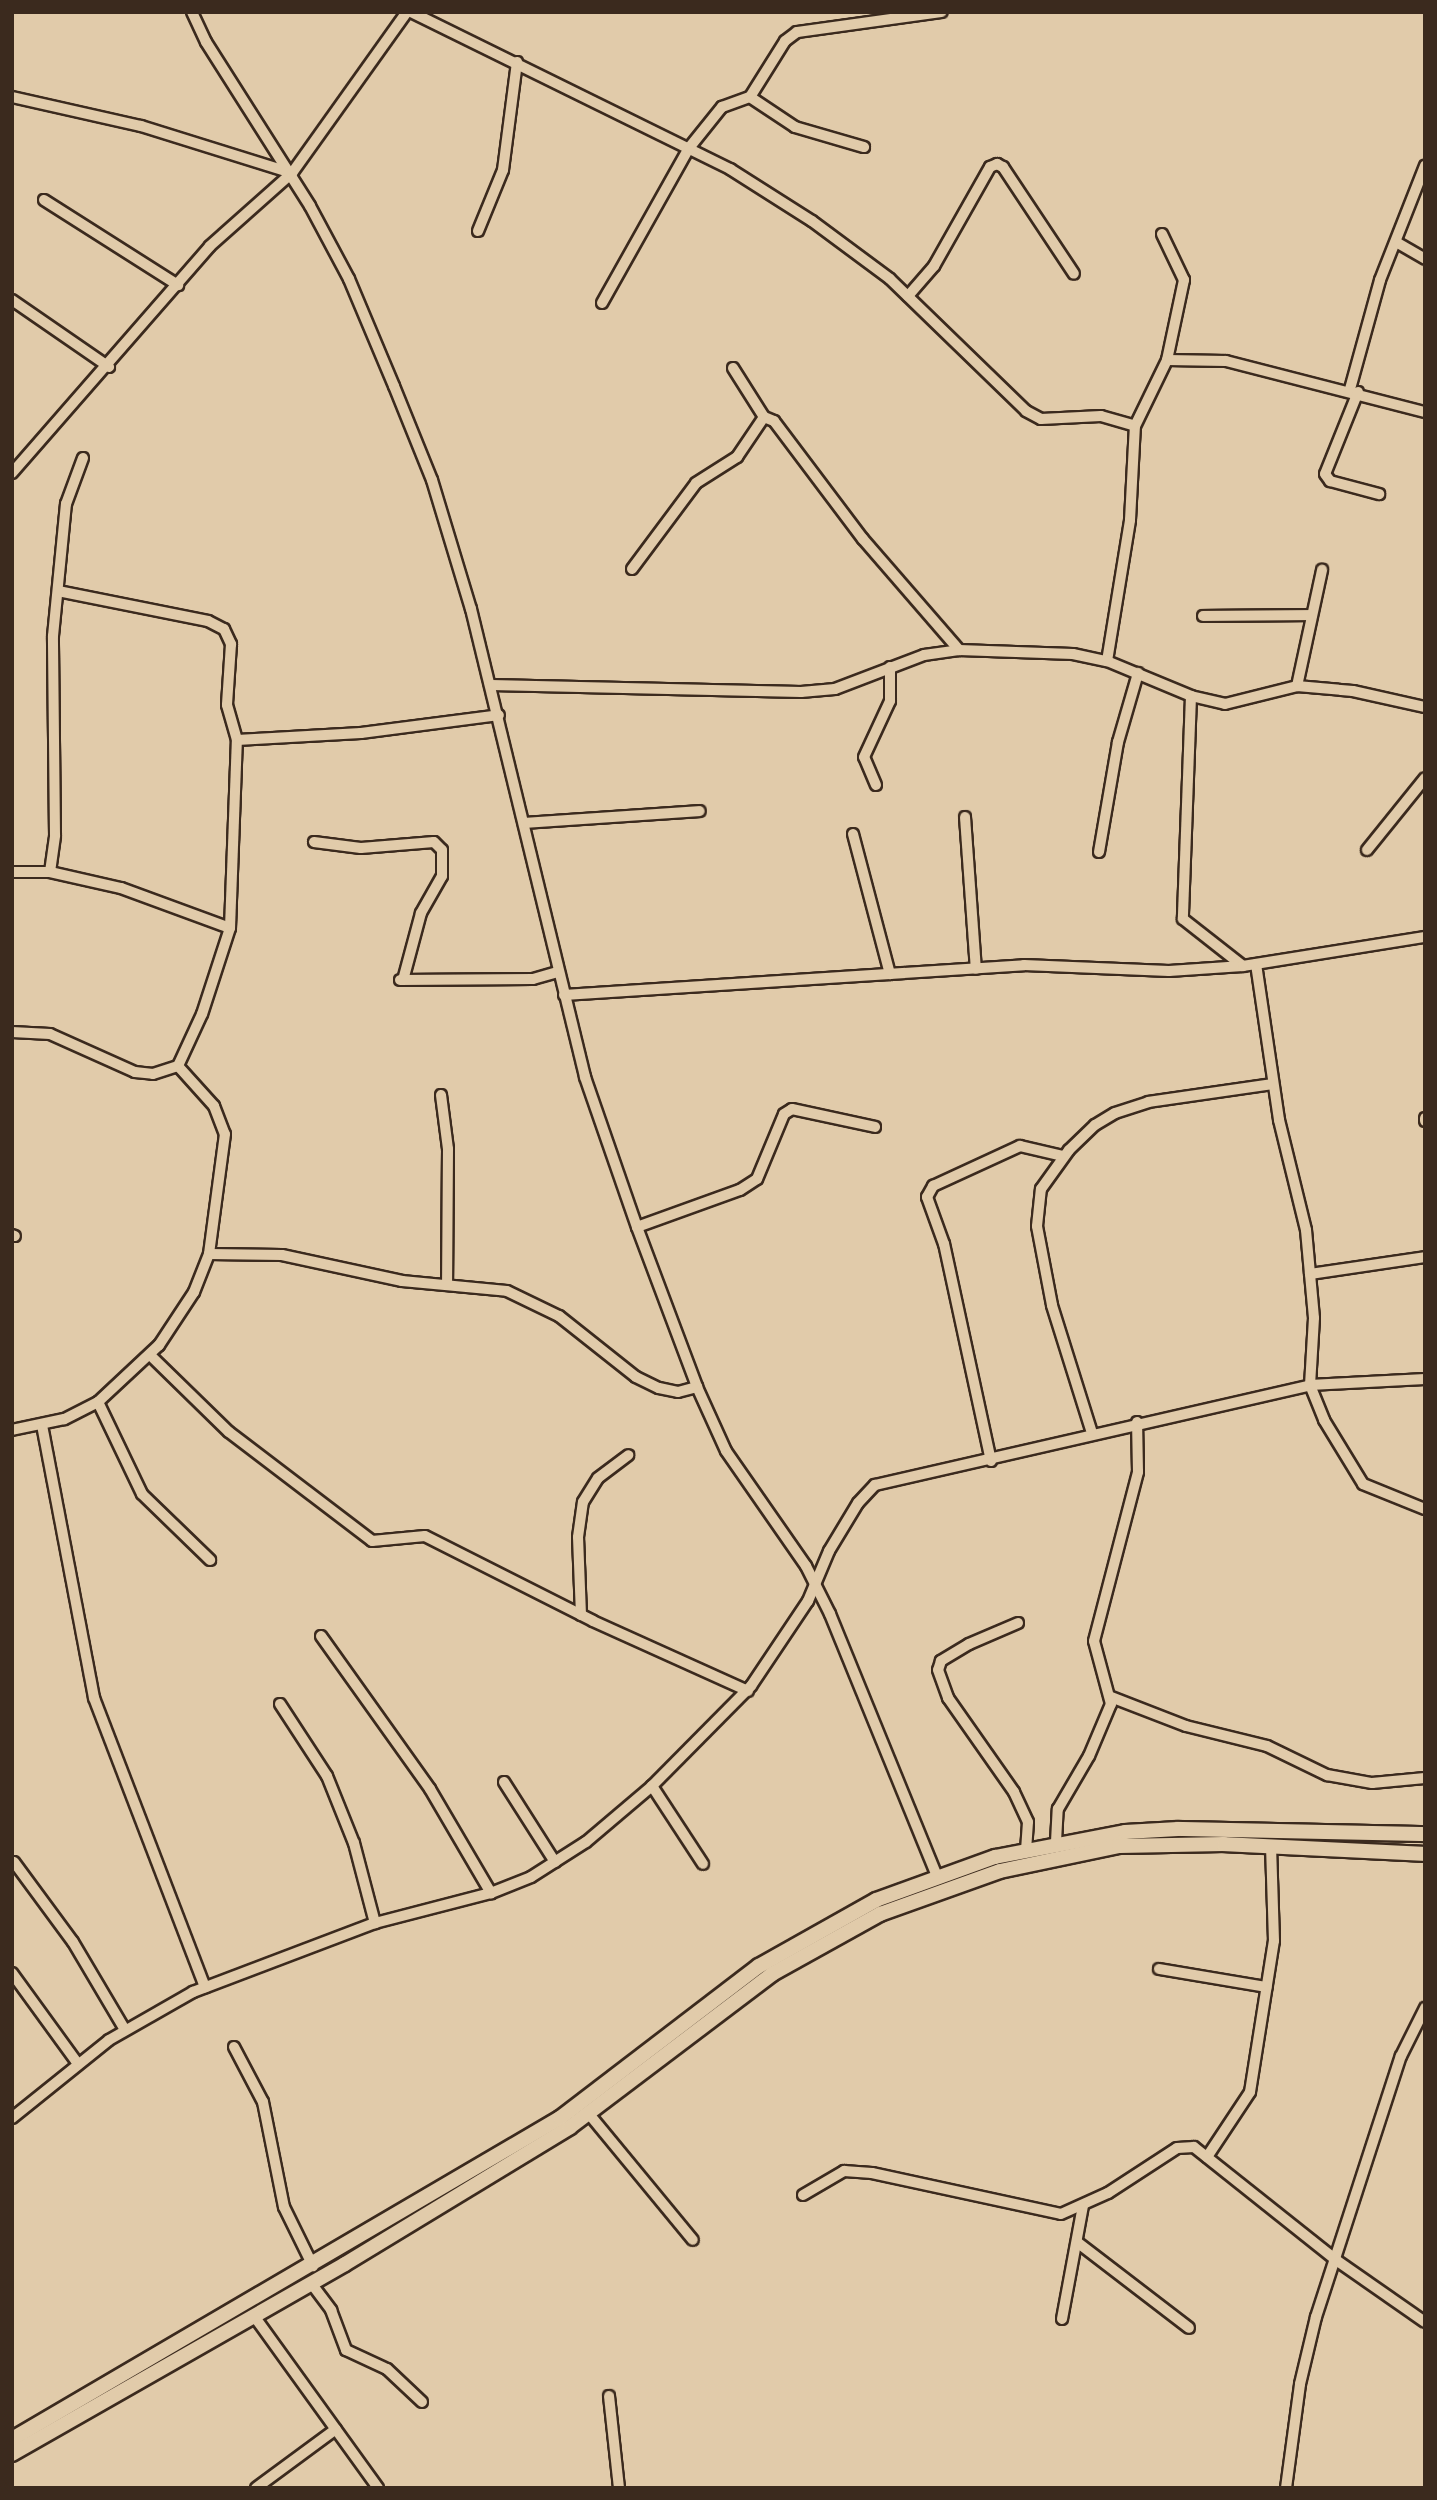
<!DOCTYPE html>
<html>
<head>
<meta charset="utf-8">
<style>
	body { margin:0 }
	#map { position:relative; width:1437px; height:2500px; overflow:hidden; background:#e1cbaa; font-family:Dekko,sans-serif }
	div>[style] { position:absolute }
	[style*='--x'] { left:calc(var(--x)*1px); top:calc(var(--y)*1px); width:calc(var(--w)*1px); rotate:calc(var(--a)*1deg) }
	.roads { filter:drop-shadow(2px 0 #3b2a1e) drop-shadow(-2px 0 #3b2a1e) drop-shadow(0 2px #3b2a1e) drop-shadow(0 -2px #3b2a1e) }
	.minor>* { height:10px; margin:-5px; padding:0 5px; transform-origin:5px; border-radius:5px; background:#e1cbaa }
	.major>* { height:14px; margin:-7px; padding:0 7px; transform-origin:7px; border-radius:7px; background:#e1cbaa }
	span { translate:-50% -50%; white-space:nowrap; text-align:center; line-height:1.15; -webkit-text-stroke:5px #e1cbaa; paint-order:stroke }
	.frame { position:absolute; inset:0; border:14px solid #3b2a1e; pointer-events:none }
</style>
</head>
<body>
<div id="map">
	<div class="roads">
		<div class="minor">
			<div style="--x:192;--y:12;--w:33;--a:65"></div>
			<div style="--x:206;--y:42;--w:194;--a:57.6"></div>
			<div style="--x:310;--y:206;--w:83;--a:61.9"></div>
			<div style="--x:349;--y:279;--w:116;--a:67.2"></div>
			<div style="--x:394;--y:386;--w:101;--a:68"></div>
			<div style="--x:432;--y:480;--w:135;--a:73.2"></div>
			<div style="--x:471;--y:609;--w:482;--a:76.3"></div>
			<div style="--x:585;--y:1077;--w:159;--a:70.9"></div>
			<div style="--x:637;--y:1227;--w:171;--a:69.4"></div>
			<div style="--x:697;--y:1387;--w:70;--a:65.6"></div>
			<div style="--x:726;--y:1451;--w:140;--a:55.2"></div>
			<div style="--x:806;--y:1566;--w:54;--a:63.4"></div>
			<div style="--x:830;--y:1614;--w:283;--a:67.8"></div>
			<div style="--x:411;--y:12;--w:356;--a:26.2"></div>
			<div style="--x:730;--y:169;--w:97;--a:32.4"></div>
			<div style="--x:812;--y:221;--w:97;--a:36.6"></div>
			<div style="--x:890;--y:279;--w:190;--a:44.1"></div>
			<div style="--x:1026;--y:411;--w:17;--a:28"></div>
			<div style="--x:1041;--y:419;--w:60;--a:-2.9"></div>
			<div style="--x:1101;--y:416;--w:35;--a:16"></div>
			<div style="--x:1135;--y:426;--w:73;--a:-64.1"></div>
			<div style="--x:1167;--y:360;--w:82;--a:-78"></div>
			<div style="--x:1184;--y:280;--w:51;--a:-115.6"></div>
			<div style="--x:12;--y:97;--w:132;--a:12.7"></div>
			<div style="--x:141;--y:126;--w:158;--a:17.3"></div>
			<div style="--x:750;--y:97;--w:54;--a:33.7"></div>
			<div style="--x:795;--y:127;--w:72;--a:16.2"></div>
			<div style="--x:44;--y:200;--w:159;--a:32.4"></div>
			<div style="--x:478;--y:231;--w:66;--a:-67.7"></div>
			<div style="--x:503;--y:170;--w:109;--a:-82.6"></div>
			<div style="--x:1396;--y:242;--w:34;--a:30"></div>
			<div style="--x:908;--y:296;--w:40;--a:-49"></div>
			<div style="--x:934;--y:266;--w:114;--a:-60.5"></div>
			<div style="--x:990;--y:167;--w:8;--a:-23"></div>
			<div style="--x:997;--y:164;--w:7;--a:27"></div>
			<div style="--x:1003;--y:167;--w:128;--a:56.4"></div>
			<div style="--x:12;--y:300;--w:118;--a:34.6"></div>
			<div style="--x:602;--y:303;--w:178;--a:-60.7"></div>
			<div style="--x:689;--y:148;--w:53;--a:-51.2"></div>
			<div style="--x:722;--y:107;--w:30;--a:-20"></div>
			<div style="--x:750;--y:97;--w:66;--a:-58"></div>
			<div style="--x:785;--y:41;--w:15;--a:-37"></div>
			<div style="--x:797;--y:32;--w:146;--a:-7.9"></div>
			<div style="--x:1167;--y:360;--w:59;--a:1"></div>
			<div style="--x:1226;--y:361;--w:205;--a:14.4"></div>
			<div style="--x:733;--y:368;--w:58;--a:57.7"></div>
			<div style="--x:764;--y:417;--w:11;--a:22"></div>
			<div style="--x:774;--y:421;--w:148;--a:53"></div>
			<div style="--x:863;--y:539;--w:147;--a:49.1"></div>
			<div style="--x:1350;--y:389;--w:113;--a:-74.6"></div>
			<div style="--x:1380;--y:280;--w:123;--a:-68.5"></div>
			<div style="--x:1358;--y:392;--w:88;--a:111.9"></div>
			<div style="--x:1325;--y:474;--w:9;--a:54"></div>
			<div style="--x:1330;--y:481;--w:51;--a:14.9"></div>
			<div style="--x:12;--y:473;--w:301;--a:-48.9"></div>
			<div style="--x:210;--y:246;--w:110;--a:-41.7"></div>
			<div style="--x:292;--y:173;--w:198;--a:-54.5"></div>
			<div style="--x:632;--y:569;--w:107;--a:-53.3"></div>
			<div style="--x:696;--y:483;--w:49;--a:-32.4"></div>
			<div style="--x:737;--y:457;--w:48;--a:-56"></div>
			<div style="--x:58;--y:591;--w:153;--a:11.3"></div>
			<div style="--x:208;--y:621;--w:18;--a:27"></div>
			<div style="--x:224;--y:629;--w:17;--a:65"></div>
			<div style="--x:231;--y:644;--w:61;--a:93.8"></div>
			<div style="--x:227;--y:705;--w:36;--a:74"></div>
			<div style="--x:1203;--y:616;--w:109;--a:-0.5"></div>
			<div style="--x:1107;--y:661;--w:143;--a:-80.7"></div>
			<div style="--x:1130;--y:520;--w:94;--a:-87"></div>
			<div style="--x:491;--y:685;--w:310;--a:1.3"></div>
			<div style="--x:801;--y:692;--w:34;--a:-5"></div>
			<div style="--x:835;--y:689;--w:95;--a:-20.9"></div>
			<div style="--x:924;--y:655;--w:35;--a:-8"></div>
			<div style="--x:959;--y:650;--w:114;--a:2"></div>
			<div style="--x:1073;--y:654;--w:35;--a:12"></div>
			<div style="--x:1107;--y:661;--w:91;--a:22.6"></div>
			<div style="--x:1191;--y:696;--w:35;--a:13"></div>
			<div style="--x:1225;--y:704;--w:74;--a:-14"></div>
			<div style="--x:1297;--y:686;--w:56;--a:5.1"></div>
			<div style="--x:1353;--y:691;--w:74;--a:12.5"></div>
			<div style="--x:1297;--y:686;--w:119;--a:-77.8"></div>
			<div style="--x:1191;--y:696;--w:223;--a:92.1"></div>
			<div style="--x:1183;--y:919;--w:76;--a:38.1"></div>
			<div style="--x:876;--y:785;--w:30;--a:-113"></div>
			<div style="--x:864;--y:757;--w:62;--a:-65.1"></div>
			<div style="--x:890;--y:701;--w:34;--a:-90"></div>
			<div style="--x:965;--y:817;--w:152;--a:85.9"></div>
			<div style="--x:525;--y:823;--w:175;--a:-3.9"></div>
			<div style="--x:853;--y:834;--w:145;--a:75.2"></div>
			<div style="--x:314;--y:842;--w:47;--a:7.3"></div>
			<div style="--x:361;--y:848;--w:73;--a:-4.7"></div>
			<div style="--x:434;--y:842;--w:11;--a:45"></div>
			<div style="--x:442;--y:850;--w:26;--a:90"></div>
			<div style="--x:442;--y:876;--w:43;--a:119.6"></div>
			<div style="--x:421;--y:913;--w:69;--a:105"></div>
			<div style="--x:1367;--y:850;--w:92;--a:-51.1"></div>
			<div style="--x:1099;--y:852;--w:112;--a:-80.2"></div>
			<div style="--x:1118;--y:742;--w:72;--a:-73.8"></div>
			<div style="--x:12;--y:872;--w:38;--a:0"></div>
			<div style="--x:50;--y:872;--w:73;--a:12.7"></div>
			<div style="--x:121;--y:888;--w:116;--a:20.2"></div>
			<div style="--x:230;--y:928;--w:90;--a:108"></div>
			<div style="--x:202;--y:1014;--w:57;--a:114.8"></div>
			<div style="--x:50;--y:872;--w:37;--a:-82"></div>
			<div style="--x:55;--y:835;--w:199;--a:-90.6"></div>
			<div style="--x:53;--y:636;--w:133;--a:-84.4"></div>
			<div style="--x:66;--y:504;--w:49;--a:-69.7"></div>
			<div style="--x:230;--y:928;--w:188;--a:-87.9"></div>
			<div style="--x:237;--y:740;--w:124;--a:-3.2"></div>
			<div style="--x:361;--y:733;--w:139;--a:-7.4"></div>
			<div style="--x:1256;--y:964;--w:158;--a:81.6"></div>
			<div style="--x:1279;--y:1120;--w:113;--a:76.2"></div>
			<div style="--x:1306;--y:1230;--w:88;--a:84.8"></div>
			<div style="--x:1314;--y:1318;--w:67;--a:93.4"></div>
			<div style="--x:1310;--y:1385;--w:38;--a:68"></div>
			<div style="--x:1324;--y:1420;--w:75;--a:58.6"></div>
			<div style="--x:1363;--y:1484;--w:67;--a:22"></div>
			<div style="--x:400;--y:980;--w:133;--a:-0.4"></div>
			<div style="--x:533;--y:979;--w:26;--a:-16"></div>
			<div style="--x:564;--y:995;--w:461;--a:-3.7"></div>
			<div style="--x:1024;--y:965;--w:145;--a:2.4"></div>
			<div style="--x:1169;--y:971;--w:74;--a:-3.9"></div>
			<div style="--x:1243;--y:966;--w:184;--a:-9.1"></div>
			<div style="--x:12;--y:1032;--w:38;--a:3"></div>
			<div style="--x:50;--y:1034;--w:93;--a:24.1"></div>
			<div style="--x:135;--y:1072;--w:18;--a:6"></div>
			<div style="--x:153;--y:1074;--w:26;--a:-18"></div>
			<div style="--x:178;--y:1066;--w:54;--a:48"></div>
			<div style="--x:214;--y:1106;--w:30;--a:69"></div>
			<div style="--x:225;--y:1134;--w:121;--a:97.6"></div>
			<div style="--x:209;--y:1254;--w:41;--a:111.5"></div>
			<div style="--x:194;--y:1292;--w:64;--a:123.4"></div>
			<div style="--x:159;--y:1345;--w:83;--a:136.9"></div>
			<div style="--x:98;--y:1402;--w:38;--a:153"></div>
			<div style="--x:64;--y:1419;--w:53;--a:168.1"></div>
			<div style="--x:441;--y:1095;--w:54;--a:82.6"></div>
			<div style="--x:448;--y:1149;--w:135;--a:90.4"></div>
			<div style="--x:1425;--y:1118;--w:3;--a:90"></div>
			<div style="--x:637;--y:1227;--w:109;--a:-19.8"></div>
			<div style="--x:740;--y:1190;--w:20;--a:-33"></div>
			<div style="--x:757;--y:1179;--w:70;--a:-67.4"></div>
			<div style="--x:784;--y:1114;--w:9;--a:-32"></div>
			<div style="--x:792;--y:1109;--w:85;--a:12.2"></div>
			<div style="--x:12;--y:1235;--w:3;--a:18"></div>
			<div style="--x:209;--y:1254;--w:73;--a:0.8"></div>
			<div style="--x:282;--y:1255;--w:123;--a:12.2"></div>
			<div style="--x:402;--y:1281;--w:105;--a:5.4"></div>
			<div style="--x:507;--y:1291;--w:58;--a:25.7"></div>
			<div style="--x:559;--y:1316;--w:98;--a:38.4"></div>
			<div style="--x:636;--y:1377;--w:25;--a:26"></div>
			<div style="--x:659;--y:1388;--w:19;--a:12"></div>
			<div style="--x:678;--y:1392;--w:20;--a:-15"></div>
			<div style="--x:1310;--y:1274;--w:116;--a:-8.4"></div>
			<div style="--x:150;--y:1355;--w:110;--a:44.3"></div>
			<div style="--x:229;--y:1432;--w:180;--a:37.3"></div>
			<div style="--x:372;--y:1541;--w:53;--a:-5.4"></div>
			<div style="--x:425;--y:1536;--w:188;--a:26.8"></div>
			<div style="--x:593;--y:1621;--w:170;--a:24.3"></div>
			<div style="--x:98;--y:1402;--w:102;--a:64.4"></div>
			<div style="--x:142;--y:1494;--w:95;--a:44.1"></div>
			<div style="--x:42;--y:1425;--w:278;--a:79.2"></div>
			<div style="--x:94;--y:1698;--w:310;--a:69"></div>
			<div style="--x:1092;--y:1433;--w:134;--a:-107.4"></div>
			<div style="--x:1052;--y:1305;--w:80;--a:-100.8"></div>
			<div style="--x:1037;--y:1226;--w:37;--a:-84"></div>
			<div style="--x:1041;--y:1189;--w:48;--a:-54.3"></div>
			<div style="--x:1069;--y:1150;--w:36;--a:-44"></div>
			<div style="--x:1095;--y:1125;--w:23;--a:-31"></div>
			<div style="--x:1115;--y:1113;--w:35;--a:-18"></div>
			<div style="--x:1148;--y:1102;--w:126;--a:-8.2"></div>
			<div style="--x:991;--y:1461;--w:222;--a:-102.2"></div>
			<div style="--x:944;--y:1244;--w:50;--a:-109.9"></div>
			<div style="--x:927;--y:1197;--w:13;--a:-61"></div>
			<div style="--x:933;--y:1186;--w:96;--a:-24.7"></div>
			<div style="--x:1020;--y:1146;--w:44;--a:13.1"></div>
			<div style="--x:581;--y:1615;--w:78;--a:-92.2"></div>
			<div style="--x:578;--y:1537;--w:35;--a:-82"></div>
			<div style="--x:583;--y:1502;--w:28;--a:-58"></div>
			<div style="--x:598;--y:1478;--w:38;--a:-37"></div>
			<div style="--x:1018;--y:1623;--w:53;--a:156.8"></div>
			<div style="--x:969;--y:1644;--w:33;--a:149"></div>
			<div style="--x:941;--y:1661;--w:9;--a:108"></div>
			<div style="--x:938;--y:1670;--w:30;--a:70"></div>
			<div style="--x:948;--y:1698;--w:115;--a:54.9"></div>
			<div style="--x:1014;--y:1792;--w:33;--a:65"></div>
			<div style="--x:1028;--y:1822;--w:27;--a:94"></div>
			<div style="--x:321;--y:1636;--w:188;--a:54.5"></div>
			<div style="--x:430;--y:1789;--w:121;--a:59.6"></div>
			<div style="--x:1111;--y:1697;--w:80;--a:21.1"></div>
			<div style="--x:1186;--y:1726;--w:83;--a:13.9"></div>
			<div style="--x:1267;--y:1746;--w:67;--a:25.8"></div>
			<div style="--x:1327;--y:1775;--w:46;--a:10.1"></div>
			<div style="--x:1372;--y:1783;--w:53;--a:-5.4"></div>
			<div style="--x:280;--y:1704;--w:86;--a:56.9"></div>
			<div style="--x:327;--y:1776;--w:72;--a:68.1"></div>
			<div style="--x:354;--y:1843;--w:83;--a:75.3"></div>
			<div style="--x:504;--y:1782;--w:95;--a:57.5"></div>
			<div style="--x:652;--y:1786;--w:93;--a:56.8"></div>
			<div style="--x:1056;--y:1842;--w:33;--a:-87"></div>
			<div style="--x:1058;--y:1809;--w:61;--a:-59.7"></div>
			<div style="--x:1089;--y:1756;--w:56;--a:-67.1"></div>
			<div style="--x:1111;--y:1704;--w:65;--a:-105.1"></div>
			<div style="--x:1094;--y:1641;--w:175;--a:-75.4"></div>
			<div style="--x:1138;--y:1472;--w:50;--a:-91.1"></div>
			<div style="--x:14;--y:1862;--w:99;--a:53.6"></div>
			<div style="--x:73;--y:1942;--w:102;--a:59.4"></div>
			<div style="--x:1159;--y:1969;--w:109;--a:9.5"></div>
			<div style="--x:12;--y:1973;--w:112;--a:54"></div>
			<div style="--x:234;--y:2047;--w:62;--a:62.2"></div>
			<div style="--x:263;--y:2102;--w:107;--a:78.7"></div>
			<div style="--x:284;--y:2207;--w:66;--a:63.8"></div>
			<div style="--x:589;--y:2114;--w:163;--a:50.5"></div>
			<div style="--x:12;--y:2118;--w:124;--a:-38.8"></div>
			<div style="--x:109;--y:2040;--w:97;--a:-29.7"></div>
			<div style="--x:193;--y:1992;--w:195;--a:-20.8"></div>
			<div style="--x:375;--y:1923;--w:120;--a:-14.5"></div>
			<div style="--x:491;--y:1893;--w:43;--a:-21.8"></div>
			<div style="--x:531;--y:1877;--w:65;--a:-32.5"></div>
			<div style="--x:586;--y:1842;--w:87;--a:-40.3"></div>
			<div style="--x:652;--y:1786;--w:141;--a:-45.3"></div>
			<div style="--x:751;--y:1686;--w:102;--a:-56.2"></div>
			<div style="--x:808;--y:1601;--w:54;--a:-67.2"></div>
			<div style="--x:829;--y:1551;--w:56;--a:-58.9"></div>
			<div style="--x:858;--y:1503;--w:25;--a:-47"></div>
			<div style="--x:875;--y:1485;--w:446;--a:-12.9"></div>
			<div style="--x:1310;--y:1385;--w:115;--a:-3"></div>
			<div style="--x:1207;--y:2157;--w:78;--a:-56.5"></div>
			<div style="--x:1250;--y:2092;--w:153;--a:-81"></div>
			<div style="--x:1274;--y:1941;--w:95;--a:-91.8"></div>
			<div style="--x:803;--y:2195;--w:48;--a:-30.3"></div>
			<div style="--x:844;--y:2171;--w:28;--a:4"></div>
			<div style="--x:872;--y:2173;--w:193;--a:12.2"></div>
			<div style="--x:1061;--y:2214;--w:51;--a:-24.1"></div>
			<div style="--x:1108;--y:2193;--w:82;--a:-33.1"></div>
			<div style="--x:1177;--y:2148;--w:17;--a:-3"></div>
			<div style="--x:1194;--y:2147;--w:181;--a:38.5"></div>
			<div style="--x:1336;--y:2260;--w:108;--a:34.9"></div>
			<div style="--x:1077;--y:2242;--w:141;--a:37.5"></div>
			<div style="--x:311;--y:2283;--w:34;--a:53"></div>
			<div style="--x:331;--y:2310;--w:43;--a:69.4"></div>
			<div style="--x:346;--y:2350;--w:45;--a:24.9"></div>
			<div style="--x:387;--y:2369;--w:48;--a:43.3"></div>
			<div style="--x:254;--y:2316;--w:212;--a:54.2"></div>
			<div style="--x:1062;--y:2319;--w:115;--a:-79.5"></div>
			<div style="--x:609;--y:2396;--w:93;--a:83.8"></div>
			<div style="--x:256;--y:2488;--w:99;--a:-36.4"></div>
			<div style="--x:1286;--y:2488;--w:105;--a:-82.3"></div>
			<div style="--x:1300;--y:2384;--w:69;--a:-76.6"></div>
			<div style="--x:1316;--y:2317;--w:274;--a:-72"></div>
			<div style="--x:1401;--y:2056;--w:54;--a:-63.4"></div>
		</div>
		<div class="major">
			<div style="--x:12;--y:2439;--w:635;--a:-30.36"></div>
			<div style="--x:560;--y:2118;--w:250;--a:-37.4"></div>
			<div style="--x:759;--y:1966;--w:134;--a:-29.4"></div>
			<div style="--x:876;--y:1900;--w:127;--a:-19.9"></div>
			<div style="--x:995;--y:1857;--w:132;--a:-10.9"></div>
			<div style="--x:1125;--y:1832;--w:53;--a:-3.2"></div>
			<div style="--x:1178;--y:1829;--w:247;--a:1.2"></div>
			<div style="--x:12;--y:2454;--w:383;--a:-29.7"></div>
			<div style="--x:345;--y:2264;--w:263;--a:-31.3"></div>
			<div style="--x:570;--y:2127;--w:253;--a:-37.1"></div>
			<div style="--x:772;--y:1974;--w:124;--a:-29.1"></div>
			<div style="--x:880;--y:1914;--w:127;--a:-19.7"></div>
			<div style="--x:1000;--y:1871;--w:122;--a:-11.9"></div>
			<div style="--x:1119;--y:1846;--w:105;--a:-1.1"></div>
			<div style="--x:1224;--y:1844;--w:201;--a:2.8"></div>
		</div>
	</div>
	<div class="frame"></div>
</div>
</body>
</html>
